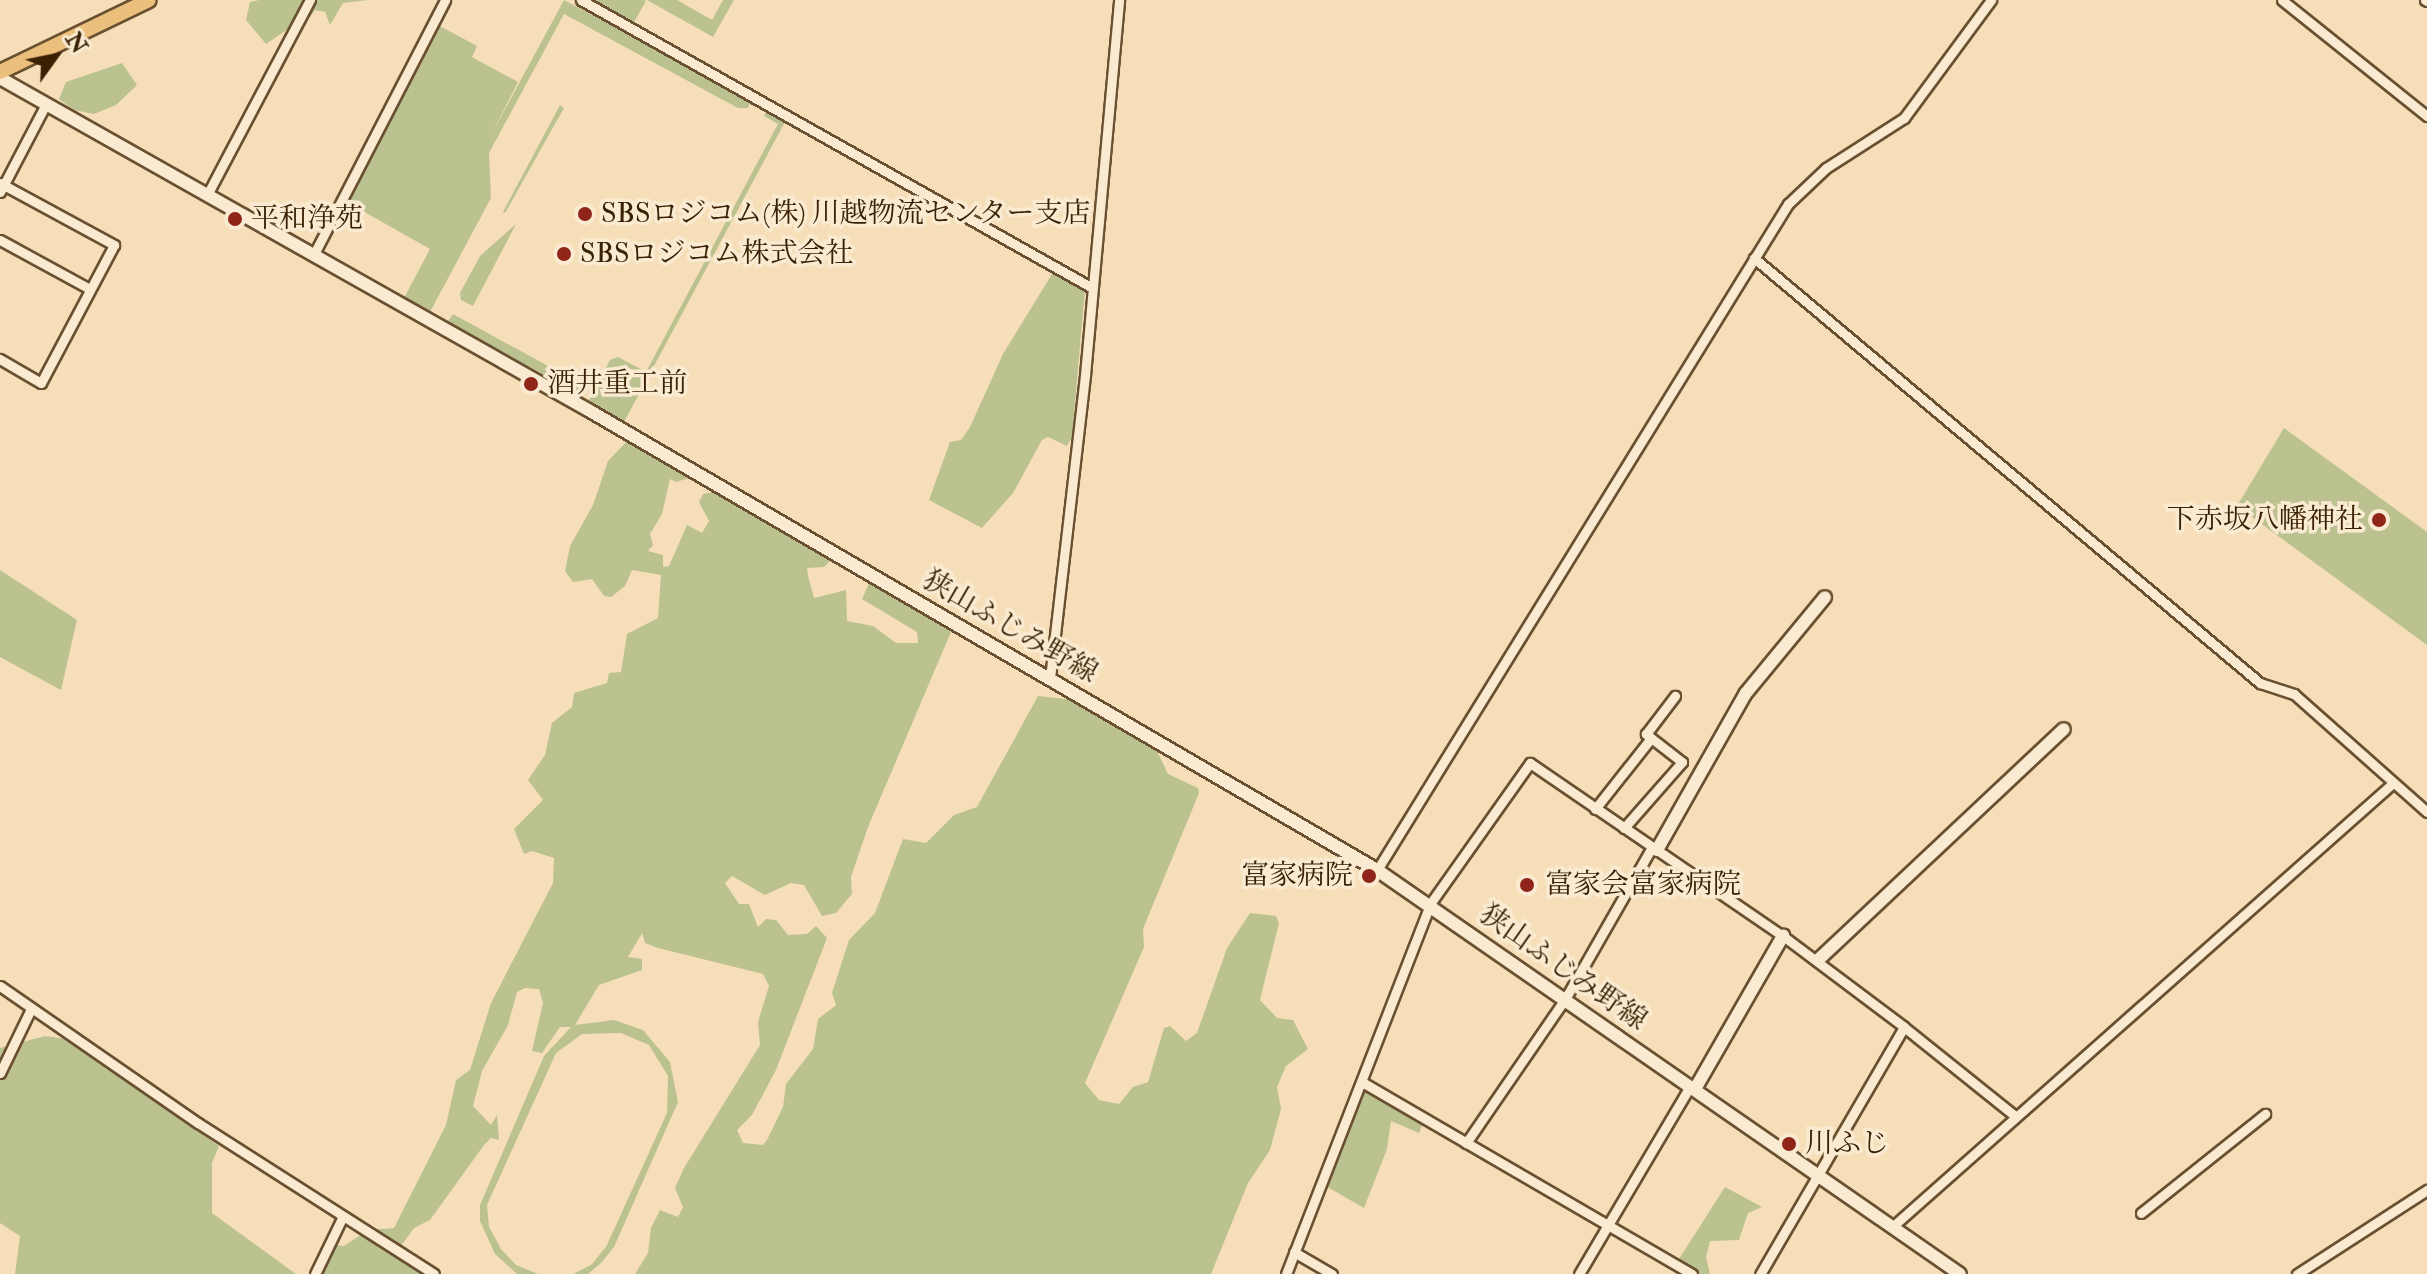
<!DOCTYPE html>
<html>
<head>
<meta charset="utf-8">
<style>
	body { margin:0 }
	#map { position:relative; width:2427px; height:1274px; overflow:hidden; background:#f6dfb8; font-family:"IM FELL Double Pica","Noto Serif JP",serif }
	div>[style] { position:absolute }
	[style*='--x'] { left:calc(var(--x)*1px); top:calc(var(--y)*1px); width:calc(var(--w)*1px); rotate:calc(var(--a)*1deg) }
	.green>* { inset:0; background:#bbc28f }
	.roads { filter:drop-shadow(2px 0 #695030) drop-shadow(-2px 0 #695030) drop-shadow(0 2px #695030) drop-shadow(0 -2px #695030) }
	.street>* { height:9px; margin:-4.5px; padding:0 4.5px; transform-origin:4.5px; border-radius:4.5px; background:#f9ead1 }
	.secondary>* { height:12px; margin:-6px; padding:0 6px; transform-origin:6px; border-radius:6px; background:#f9ead1 }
	.primary>* { height:14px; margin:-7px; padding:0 7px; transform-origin:7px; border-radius:7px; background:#ebc07c }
	.dots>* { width:22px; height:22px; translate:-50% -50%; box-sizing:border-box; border:4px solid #f9ead1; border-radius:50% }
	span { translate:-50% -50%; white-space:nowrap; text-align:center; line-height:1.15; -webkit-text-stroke:7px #f9ead1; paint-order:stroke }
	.poi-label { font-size:28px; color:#3a2103 }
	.left { translate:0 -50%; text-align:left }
	.right { translate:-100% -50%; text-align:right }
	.street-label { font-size:28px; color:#3a2103 }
	.north { position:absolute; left:16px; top:16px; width:80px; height:80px; -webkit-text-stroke:6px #f9ead1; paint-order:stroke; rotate:57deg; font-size:22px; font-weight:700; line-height:32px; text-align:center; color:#3a2103 }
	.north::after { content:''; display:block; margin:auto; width:28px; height:36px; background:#3a2103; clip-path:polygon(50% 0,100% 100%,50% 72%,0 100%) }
</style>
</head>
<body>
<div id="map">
	<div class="green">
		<div style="clip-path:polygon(259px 0,368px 0,343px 3px,330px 25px,325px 12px,315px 10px,301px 29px,288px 29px,266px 44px,246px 20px,250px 2px)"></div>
		<div style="clip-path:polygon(564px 0,752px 100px,748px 108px,738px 108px,564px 14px,489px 153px,491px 198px,430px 312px,404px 298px,430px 249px,345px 201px,438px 25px,477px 46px,472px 57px,518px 82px,490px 137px)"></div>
		<div style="clip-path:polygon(587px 0,643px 0,646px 1px,632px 26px)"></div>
		<div style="clip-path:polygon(647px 0,677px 0,712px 20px,723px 0,734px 0,713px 37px)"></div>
		<div style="clip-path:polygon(122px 63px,137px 85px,116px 105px,94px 114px,74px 110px,59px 99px,66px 82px)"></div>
		<div style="clip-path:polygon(560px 105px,564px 108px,505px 213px,503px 212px)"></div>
		<div style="clip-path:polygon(766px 112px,786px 120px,624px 422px,589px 400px,610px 360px,618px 357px,646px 372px,778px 124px,764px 116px)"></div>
		<div style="clip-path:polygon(516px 224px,473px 306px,461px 300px,460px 293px,480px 256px)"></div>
		<div style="clip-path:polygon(1052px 274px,1085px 289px,1072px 437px,1067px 446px,1048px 437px,1042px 440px,1013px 493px,982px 528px,929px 500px,950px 442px,961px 440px,970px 427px,1003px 354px)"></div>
		<div style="clip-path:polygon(453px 314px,581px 384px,577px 391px,446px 324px)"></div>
		<div style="clip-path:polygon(2284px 428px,2427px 532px,2427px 645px,2237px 506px)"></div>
		<div style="clip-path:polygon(629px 439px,659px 454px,664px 464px,696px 476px,676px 482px,670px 479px,662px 514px,650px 534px,653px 545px,648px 551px,663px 555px,663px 567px,669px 566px,687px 525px,702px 533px,709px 521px,699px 502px,703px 494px,719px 491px,832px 559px,824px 567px,807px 568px,808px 576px,814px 598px,846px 590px,847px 621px,873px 626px,896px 643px,918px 643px,917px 632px,862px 599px,870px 581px,951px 632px,868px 827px,851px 877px,852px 894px,836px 913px,822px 916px,804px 885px,791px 883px,765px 895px,732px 876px,725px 883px,739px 904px,749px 904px,758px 927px,766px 919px,776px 920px,788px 935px,807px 934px,816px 926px,827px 938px,776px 1070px,752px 1115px,737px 1130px,743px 1143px,763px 1145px,767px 1140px,783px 1107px,786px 1084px,813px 1049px,818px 1019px,836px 1005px,832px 993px,849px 940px,875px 913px,903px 839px,926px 843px,954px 815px,977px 807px,1038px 696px,1074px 700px,1157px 751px,1168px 774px,1198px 788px,1199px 793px,1143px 929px,1144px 947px,1085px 1083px,1099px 1100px,1119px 1104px,1133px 1087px,1148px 1082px,1164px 1028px,1170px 1026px,1186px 1041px,1197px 1033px,1227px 948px,1250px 913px,1276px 916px,1279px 923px,1260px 1000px,1277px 1018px,1293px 1020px,1308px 1049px,1286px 1066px,1277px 1087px,1281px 1109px,1270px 1150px,1248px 1183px,1211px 1274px,635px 1274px,648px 1253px,651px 1228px,660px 1210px,678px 1217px,683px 1207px,675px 1188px,684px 1168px,760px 1045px,758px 1022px,769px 986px,763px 974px,658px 948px,645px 943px,642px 933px,628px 957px,642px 959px,642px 970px,599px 985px,575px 1025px,614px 1020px,643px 1030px,670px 1062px,678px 1102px,614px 1247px,602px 1262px,588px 1274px,573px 1274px,591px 1265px,606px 1247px,667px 1113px,668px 1076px,649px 1045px,621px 1033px,582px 1034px,556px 1053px,487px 1205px,489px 1227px,501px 1249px,516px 1265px,538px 1274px,517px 1274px,495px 1254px,480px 1221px,480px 1205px,544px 1056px,571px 1027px,560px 1027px,542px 1053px,532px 1051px,543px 1003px,539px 989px,525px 988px,517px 992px,508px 1025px,482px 1071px,473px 1106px,491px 1125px,497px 1115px,499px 1140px,491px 1138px,484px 1145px,430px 1220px,414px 1228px,395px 1254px,428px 1274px,319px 1274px,336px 1245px,344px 1246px,368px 1230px,394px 1228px,446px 1125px,456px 1080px,470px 1070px,491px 1003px,553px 883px,554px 858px,532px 851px,524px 854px,514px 829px,543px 800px,528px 780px,545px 755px,552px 723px,572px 707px,574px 693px,607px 683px,609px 673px,621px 672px,627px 634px,658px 618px,661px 575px,632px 570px,625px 586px,611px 597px,604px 596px,592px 579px,573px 582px,565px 571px,570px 546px,593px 505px,608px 461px)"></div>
		<div style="clip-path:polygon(0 570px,77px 620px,61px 690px,0 657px)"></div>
		<div style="clip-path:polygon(45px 1036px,66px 1039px,219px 1146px,212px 1163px,212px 1213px,296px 1274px,15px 1274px,20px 1236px,0 1223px,0 1048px)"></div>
		<div style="clip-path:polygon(1356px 1090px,1374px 1093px,1423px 1123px,1419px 1133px,1391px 1121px,1387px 1149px,1364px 1208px,1324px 1185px)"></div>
		<div style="clip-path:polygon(1725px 1187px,1762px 1207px,1748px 1213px,1739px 1240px,1710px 1241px,1706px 1257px,1710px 1274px,1699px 1274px,1679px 1259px)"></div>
	</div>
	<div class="roads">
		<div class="street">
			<div style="--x:581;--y:0;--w:583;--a:29.38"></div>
			<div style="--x:2282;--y:0;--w:186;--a:38.7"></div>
			<div style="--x:2425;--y:0;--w:2;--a:27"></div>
			<div style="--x:0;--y:183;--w:130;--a:28.5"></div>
			<div style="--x:114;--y:245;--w:156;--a:117.9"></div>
			<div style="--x:41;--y:383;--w:48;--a:-149.7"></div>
			<div style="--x:0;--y:192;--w:99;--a:-62.4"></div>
			<div style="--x:207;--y:195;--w:221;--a:-62.2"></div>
			<div style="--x:0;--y:240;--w:102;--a:28.6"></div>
			<div style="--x:314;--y:254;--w:286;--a:-62.7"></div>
			<div style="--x:1754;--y:258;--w:661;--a:40.03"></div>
			<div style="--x:2260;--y:683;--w:36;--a:18"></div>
			<div style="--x:2294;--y:694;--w:178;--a:41.6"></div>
			<div style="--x:1050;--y:678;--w:305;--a:-83.4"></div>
			<div style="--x:1085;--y:375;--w:377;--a:-84.8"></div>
			<div style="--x:1595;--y:809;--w:90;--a:-51.7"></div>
			<div style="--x:1624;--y:828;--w:88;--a:-48.7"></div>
			<div style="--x:1682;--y:762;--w:46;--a:-142.1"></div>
			<div style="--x:1646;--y:734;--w:48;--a:-52.7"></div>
			<div style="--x:1377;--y:870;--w:783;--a:-58.32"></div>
			<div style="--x:1788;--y:204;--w:52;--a:-43.5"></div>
			<div style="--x:1826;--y:168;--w:93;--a:-32.7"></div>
			<div style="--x:1904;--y:118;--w:147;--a:-53.6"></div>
			<div style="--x:0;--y:986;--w:241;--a:34.7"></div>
			<div style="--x:198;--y:1123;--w:280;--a:32.6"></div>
			<div style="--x:1904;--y:1027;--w:141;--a:38.7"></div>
			<div style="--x:0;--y:1073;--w:71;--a:-64.2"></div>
			<div style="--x:1362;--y:1082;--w:382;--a:30.2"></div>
			<div style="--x:1466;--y:1143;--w:175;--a:-55.5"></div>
			<div style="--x:1565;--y:999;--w:175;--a:-60.2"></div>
			<div style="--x:2141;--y:1213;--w:159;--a:-38.6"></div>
			<div style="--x:1892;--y:1227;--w:669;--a:-41.55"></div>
			<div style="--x:1294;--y:1252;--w:44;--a:30.1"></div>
			<div style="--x:315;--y:1274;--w:64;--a:-64.2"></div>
			<div style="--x:1286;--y:1274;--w:397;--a:-68.7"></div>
			<div style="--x:1430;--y:904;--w:173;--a:-54.7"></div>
			<div style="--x:1530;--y:763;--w:306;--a:34.4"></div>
			<div style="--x:1783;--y:936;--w:151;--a:36.9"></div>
			<div style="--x:1904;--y:1027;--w:286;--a:120.2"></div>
			<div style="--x:1579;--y:1274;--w:218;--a:-59.4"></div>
			<div style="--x:2297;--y:1274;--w:155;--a:-32.9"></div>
		</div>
		<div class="secondary">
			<div style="--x:0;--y:78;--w:677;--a:29.44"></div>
			<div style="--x:590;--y:411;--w:911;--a:30.25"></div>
			<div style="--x:1377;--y:870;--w:709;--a:34.72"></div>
			<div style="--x:1657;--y:850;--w:180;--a:-60.5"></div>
			<div style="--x:1746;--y:693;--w:124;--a:-50.5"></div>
			<div style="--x:1818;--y:960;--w:337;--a:-43.2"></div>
			<div style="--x:1695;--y:1089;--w:177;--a:-60.1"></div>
		</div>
		<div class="primary">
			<div style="--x:0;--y:72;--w:165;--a:-25.8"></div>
		</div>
	</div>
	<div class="dots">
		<div style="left:585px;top:214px;background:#8f2418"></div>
		<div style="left:235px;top:219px;background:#8f2418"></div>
		<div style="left:564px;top:254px;background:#8f2418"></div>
		<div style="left:531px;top:384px;background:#8f2418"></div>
		<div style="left:2379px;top:520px;background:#8f2418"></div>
		<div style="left:1369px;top:876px;background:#8f2418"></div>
		<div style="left:1527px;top:885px;background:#8f2418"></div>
		<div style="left:1789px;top:1144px;background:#8f2418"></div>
	</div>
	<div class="poi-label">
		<span class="left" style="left:601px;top:214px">SBSロジコム(株) 川越物流センター支店</span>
		<span class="left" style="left:251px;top:219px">平和浄苑</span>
		<span class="left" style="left:580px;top:254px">SBSロジコム株式会社</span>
		<span class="left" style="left:547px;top:384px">酒井重工前</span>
		<span class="right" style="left:2363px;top:520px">下赤坂八幡神社</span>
		<span class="right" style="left:1353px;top:876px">富家病院</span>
		<span class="left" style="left:1545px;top:885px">富家会富家病院</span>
		<span class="left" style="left:1805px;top:1144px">川ふじ</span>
	</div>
	<div class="street-label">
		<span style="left:1010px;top:627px;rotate:30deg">狭山ふじみ野線</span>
		<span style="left:1563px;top:968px;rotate:35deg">狭山ふじみ野線</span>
	</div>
	<div class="north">N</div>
</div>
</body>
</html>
